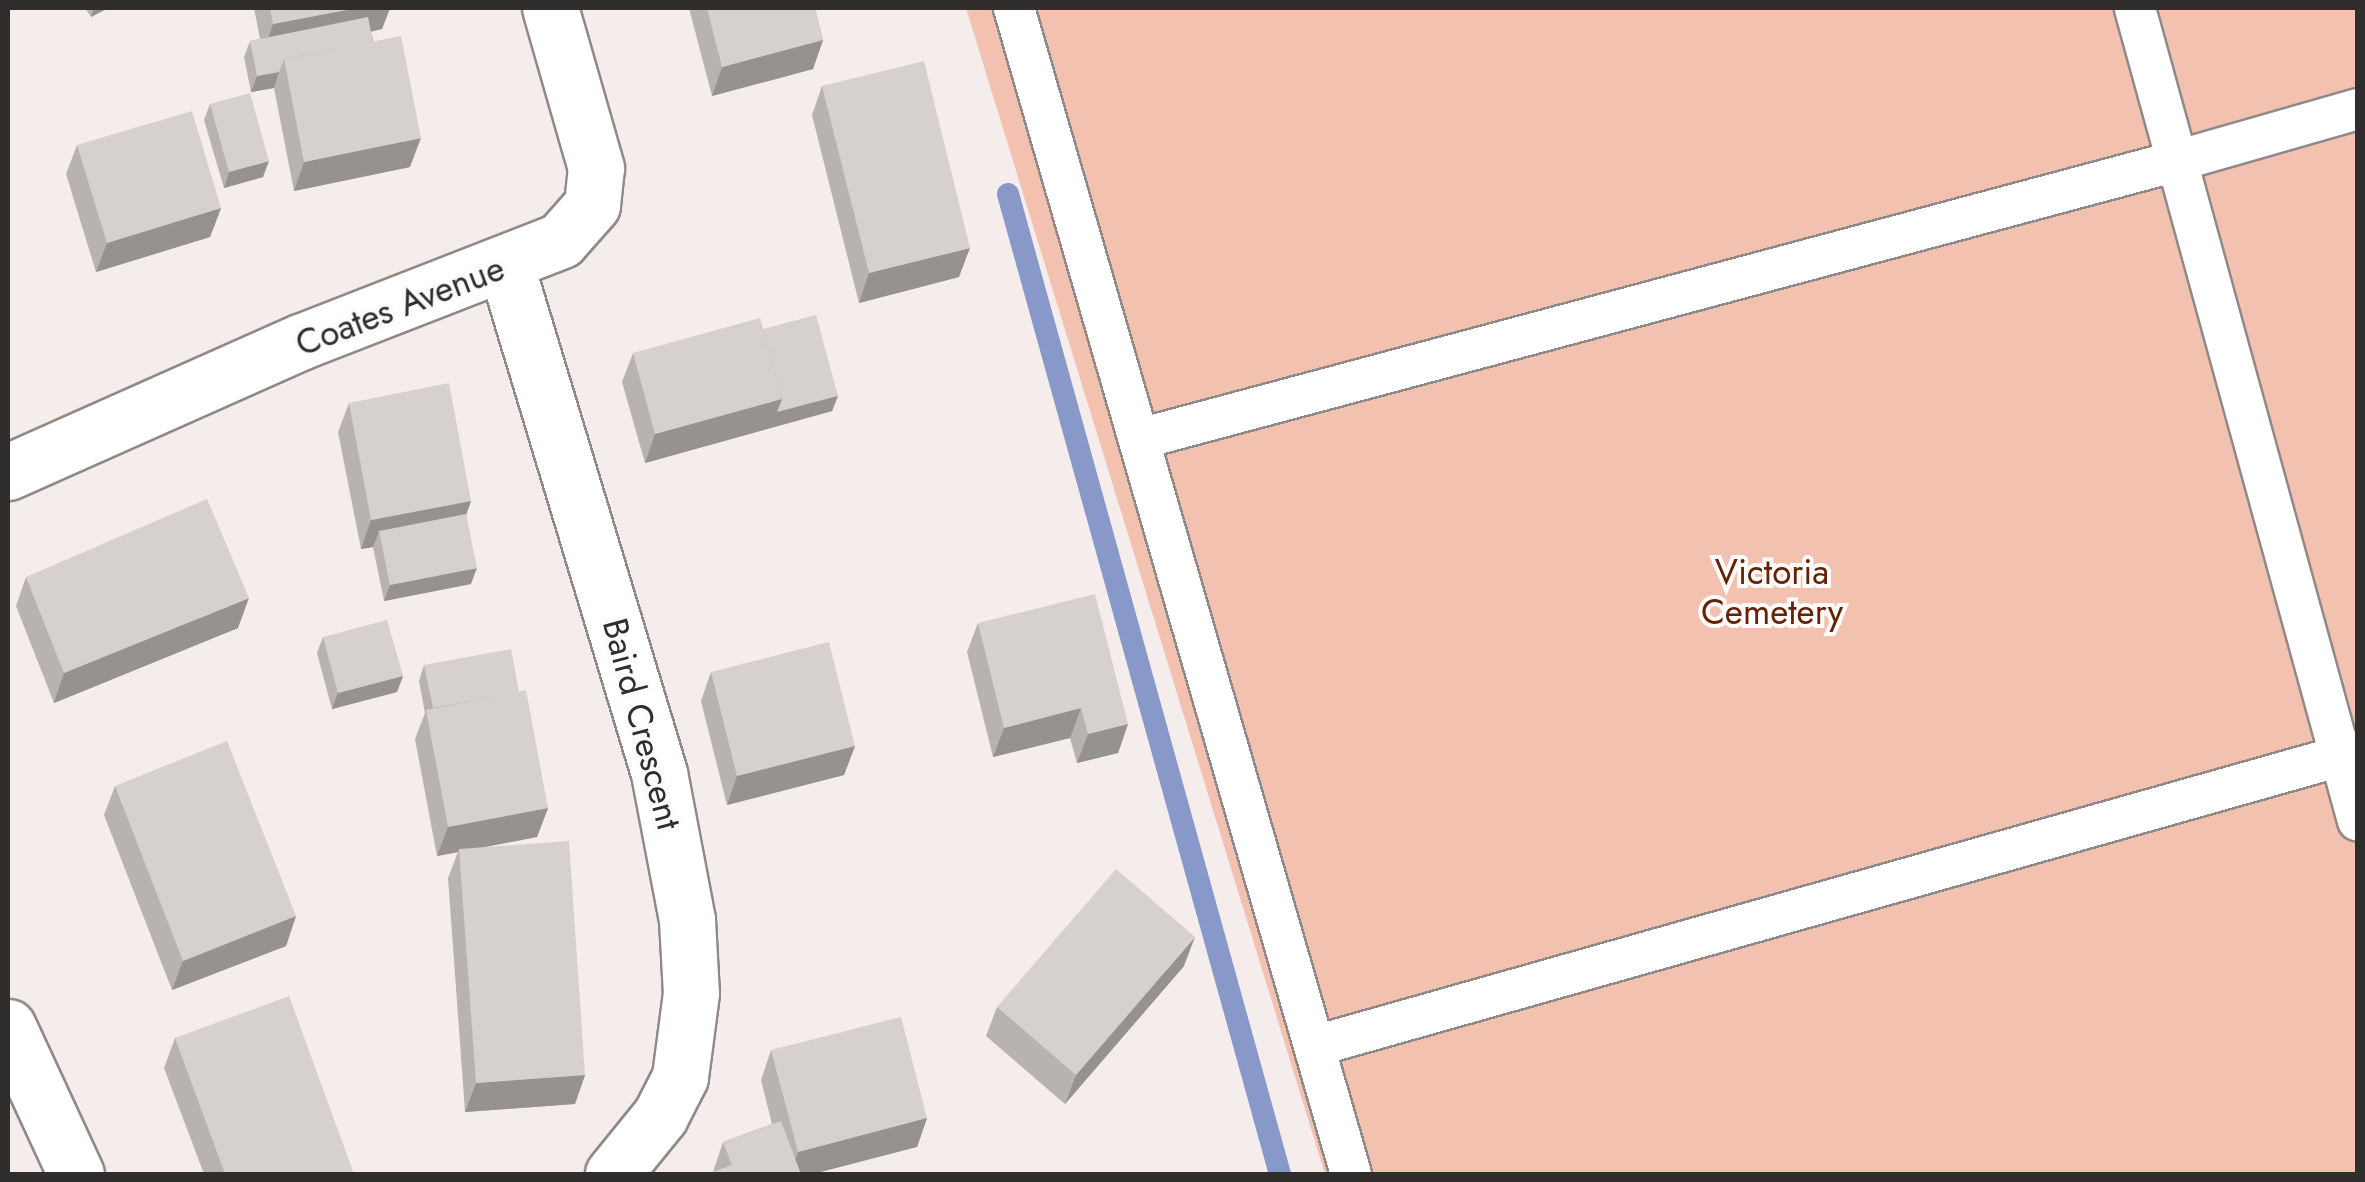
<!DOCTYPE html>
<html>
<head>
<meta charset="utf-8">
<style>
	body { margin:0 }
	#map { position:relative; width:2365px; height:1182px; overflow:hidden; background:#f4edeb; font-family:Jost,sans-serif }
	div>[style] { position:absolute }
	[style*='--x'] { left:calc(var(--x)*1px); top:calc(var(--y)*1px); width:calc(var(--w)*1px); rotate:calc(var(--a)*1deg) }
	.green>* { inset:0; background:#f3c1b0 }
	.stream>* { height:22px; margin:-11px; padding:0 11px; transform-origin:11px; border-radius:11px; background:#8798c9 }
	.roads { filter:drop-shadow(2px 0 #8f8987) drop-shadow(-2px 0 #8f8987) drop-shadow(0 2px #8f8987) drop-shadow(0 -2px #8f8987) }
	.lane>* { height:40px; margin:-20px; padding:0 20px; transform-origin:20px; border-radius:20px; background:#fff }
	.street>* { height:55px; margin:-27.5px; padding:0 27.5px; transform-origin:27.5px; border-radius:27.5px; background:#fff }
	.wall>* { inset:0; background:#b8b3b1 }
	.shaded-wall>* { inset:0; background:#969290 }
	.building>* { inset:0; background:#d6d0ce }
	span { translate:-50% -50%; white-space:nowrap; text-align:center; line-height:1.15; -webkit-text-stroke:8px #fefcfb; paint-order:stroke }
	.street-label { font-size:35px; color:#302e2d }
	.park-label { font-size:35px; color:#662206 }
	.frame { position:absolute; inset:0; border:10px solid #302e2d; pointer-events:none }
</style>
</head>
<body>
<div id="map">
	<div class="green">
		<div style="clip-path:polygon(966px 8px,2357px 8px,2357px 1174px,1325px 1174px)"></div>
	</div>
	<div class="stream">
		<div style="--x:1008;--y:194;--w:1017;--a:74.49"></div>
	</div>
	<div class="roads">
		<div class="lane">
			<div style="--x:1014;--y:8;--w:1214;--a:73.88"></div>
			<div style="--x:2358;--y:109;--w:188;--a:164"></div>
			<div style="--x:2177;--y:161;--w:684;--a:74.66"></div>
			<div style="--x:1143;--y:438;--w:1070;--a:-15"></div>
			<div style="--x:2177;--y:161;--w:159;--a:-105.4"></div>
			<div style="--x:1315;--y:1046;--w:1084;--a:-15.79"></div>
		</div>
		<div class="street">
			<div style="--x:506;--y:266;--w:530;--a:73.21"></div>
			<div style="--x:659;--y:773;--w:150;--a:79.2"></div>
			<div style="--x:687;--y:920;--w:73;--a:86.9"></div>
			<div style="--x:691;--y:993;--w:85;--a:97.5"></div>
			<div style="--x:680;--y:1077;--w:44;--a:117.1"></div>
			<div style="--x:660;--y:1116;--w:75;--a:129"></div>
			<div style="--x:8;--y:472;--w:320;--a:-24"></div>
			<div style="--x:300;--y:342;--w:280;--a:-21.3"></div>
			<div style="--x:561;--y:240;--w:47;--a:-48.5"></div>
			<div style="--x:592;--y:205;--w:37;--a:-84"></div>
			<div style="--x:596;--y:168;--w:166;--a:-106"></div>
			<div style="--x:8;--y:1027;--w:162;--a:65.2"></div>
		</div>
	</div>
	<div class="wall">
		<div style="clip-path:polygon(85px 8px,108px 8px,91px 17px)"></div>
		<div style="clip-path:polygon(254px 8px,390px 8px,382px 29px,371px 32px,410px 167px,294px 191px,274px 88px,251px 92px,244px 57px,250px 41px,260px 39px)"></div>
		<div style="clip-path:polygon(689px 8px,815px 8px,823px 40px,813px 69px,712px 96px)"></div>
		<div style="clip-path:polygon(822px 86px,959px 277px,859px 303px,812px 115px)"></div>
		<div style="clip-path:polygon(210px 104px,263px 177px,224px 188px,204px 120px)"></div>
		<div style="clip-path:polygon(77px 145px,221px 208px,210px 237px,96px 272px,66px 174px)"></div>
		<div style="clip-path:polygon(763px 329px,838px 396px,832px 411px,645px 463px,622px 382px,633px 353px)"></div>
		<div style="clip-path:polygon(349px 403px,471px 501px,466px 514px,471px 584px,384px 601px,373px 547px,361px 549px,338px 432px)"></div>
		<div style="clip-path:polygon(26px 577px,238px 628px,54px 703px,16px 606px)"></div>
		<div style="clip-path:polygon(978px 623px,1128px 724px,1118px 753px,1077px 763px,1070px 738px,993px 757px,967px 652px)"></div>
		<div style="clip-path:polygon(323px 637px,403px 676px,397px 692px,332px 709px,317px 653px)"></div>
		<div style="clip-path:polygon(424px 665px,519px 692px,548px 808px,537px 837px,484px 847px,585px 1075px,575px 1104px,465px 1112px,448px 878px,458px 852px,437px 856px,415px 739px,425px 713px,419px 681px)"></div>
		<div style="clip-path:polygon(711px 672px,855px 746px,844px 775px,727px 805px,701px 701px)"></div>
		<div style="clip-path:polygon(115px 786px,296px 916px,286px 946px,172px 990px,104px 815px)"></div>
		<div style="clip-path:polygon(1184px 966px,1065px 1104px,986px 1036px,997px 1007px)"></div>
		<div style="clip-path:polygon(175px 1038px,354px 1174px,204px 1174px,164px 1068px)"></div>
		<div style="clip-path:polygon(771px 1050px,927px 1118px,917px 1147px,713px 1172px,723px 1142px,772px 1124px,761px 1080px)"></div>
	</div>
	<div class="shaded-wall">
		<div style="clip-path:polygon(94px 8px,108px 8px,91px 17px)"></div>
		<div style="clip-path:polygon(357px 8px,390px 8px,382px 29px,263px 54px,273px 24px)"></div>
		<div style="clip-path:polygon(823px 40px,813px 69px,712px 96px,722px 67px)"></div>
		<div style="clip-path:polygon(279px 72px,274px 88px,251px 92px,257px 76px)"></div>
		<div style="clip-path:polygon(421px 138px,410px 167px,294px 191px,304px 162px)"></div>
		<div style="clip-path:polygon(269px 161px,263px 177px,224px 188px,229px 172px)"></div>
		<div style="clip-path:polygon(221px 208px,210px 237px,96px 272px,107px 243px)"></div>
		<div style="clip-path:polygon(970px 248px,959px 277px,859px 303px,869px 273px)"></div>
		<div style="clip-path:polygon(838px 396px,832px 411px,645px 463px,655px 434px,782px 399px)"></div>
		<div style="clip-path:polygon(471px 501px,461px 530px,379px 531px,373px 547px,361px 549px,371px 520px)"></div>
		<div style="clip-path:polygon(477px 568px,471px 584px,384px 601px,390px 585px)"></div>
		<div style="clip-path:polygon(249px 598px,238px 628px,54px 703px,64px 673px)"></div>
		<div style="clip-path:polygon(403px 676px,397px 692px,332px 709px,338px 693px)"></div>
		<div style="clip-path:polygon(1081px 708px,1070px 738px,993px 757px,1004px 728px)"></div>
		<div style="clip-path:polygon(1128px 724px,1118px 753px,1077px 763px,1088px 734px)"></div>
		<div style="clip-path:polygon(855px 746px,844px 775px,727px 805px,737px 776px)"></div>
		<div style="clip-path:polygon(548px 808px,537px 837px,459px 852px,459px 849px,458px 852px,437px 856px,448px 827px)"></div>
		<div style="clip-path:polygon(296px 916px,286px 946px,172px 990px,183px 961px)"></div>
		<div style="clip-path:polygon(1195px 937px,1184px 966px,1065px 1104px,1076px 1075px)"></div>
		<div style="clip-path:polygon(585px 1075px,575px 1104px,465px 1112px,476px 1083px)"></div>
		<div style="clip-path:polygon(927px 1118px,917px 1147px,813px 1174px,790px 1174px,798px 1152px)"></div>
	</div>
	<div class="building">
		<div style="clip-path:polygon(270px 8px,357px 8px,273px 24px)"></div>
		<div style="clip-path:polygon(707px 8px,815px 8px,823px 40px,722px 67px)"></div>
		<div style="clip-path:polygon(368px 17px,373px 42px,284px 59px,279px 72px,257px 76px,250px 41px)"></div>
		<div style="clip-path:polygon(401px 36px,421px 138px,304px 162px,284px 59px)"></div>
		<div style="clip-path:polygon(924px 61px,970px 248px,869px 273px,822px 86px)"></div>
		<div style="clip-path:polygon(250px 93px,269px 161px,229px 172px,210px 104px)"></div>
		<div style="clip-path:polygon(192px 111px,221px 208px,107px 243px,77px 145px)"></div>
		<div style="clip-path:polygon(816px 315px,838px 396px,777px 412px,782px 399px,763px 329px)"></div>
		<div style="clip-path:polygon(760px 318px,782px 399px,655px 434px,633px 353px)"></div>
		<div style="clip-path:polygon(449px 383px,471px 501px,371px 520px,349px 403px)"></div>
		<div style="clip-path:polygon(207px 499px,249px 598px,64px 673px,26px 577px)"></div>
		<div style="clip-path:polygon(466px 514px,477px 568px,390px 585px,379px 531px)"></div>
		<div style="clip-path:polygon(1095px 594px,1128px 724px,1088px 734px,1081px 708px,1004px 728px,978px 623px)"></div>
		<div style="clip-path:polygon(387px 620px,403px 676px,338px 693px,323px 637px)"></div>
		<div style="clip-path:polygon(829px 642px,855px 746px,737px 776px,711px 672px)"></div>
		<div style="clip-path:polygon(511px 649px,519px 692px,433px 708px,424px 665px)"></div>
		<div style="clip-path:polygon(526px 690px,548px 808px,448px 827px,426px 710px)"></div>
		<div style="clip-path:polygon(227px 741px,296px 916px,183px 961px,115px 786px)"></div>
		<div style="clip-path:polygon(569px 841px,585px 1075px,476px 1083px,459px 849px)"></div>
		<div style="clip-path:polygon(1116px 869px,1195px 937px,1076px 1075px,997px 1007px)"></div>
		<div style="clip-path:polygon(289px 996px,354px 1174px,225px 1174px,175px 1038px)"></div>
		<div style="clip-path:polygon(901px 1017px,927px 1118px,798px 1152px,771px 1050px)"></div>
		<div style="clip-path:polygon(781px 1121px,801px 1174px,707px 1174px,732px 1165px,723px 1142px)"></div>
	</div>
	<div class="street-label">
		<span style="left:400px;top:306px;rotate:-21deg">Coates Avenue</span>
		<span style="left:642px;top:724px;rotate:75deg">Baird Crescent</span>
	</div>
	<div class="park-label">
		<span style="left:1772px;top:592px">Victoria<br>Cemetery</span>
	</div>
	<div class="frame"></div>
</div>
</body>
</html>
